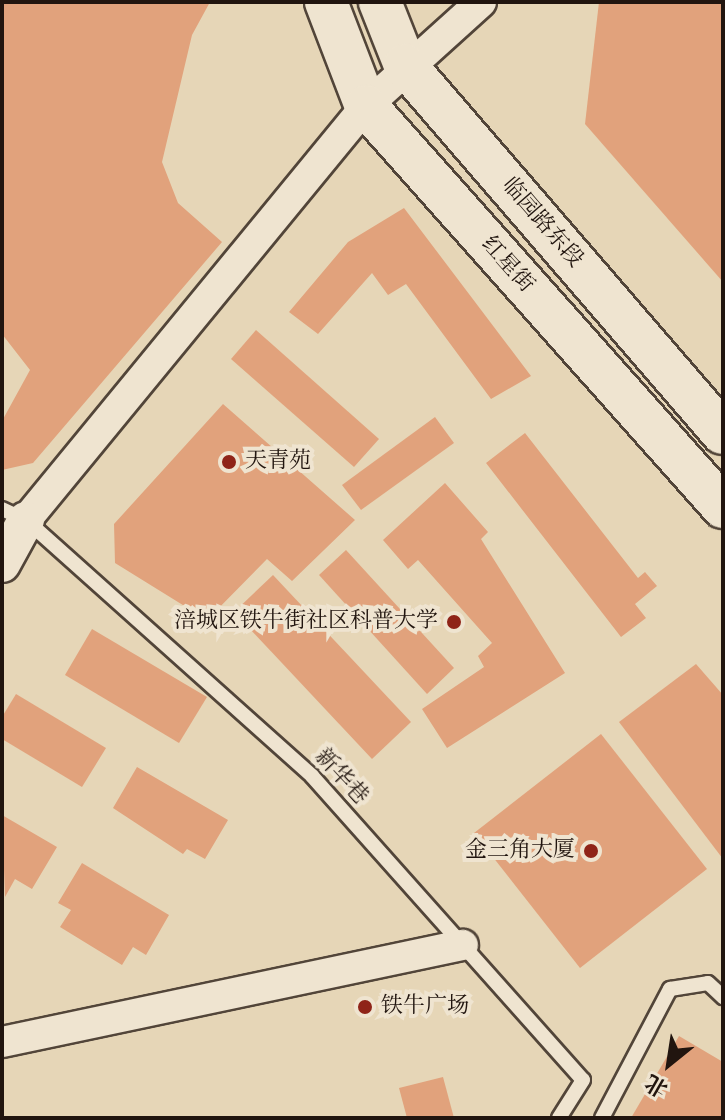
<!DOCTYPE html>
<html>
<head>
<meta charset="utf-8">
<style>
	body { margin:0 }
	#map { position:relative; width:725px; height:1120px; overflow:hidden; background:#e6d6b7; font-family:"IM FELL English","Noto Serif SC",serif }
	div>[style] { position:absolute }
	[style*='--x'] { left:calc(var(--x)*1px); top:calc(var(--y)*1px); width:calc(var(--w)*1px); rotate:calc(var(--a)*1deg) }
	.building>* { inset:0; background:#e1a27c }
	.roads { filter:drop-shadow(2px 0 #524539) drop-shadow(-2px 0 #524539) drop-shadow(0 2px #524539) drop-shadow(0 -2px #524539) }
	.service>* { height:14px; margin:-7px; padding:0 7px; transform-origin:7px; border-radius:7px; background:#efe4d0 }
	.minor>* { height:30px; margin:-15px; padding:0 15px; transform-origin:15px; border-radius:15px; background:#efe4d0 }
	.tertiary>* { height:36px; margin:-18px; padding:0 18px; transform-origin:18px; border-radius:18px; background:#efe4d0 }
	.secondary>* { height:42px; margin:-21px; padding:0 21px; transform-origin:21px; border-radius:21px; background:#efe4d0 }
	.dots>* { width:22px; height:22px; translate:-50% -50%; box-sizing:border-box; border:4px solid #efe4d0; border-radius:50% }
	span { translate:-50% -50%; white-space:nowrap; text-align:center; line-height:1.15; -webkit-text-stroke:8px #efe4d0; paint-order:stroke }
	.street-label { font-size:22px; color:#21150f }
	.poi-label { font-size:22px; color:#21150f }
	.left { translate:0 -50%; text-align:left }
	.right { translate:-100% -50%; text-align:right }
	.frame { position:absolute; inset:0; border:4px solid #21150f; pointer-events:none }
	.north { position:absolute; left:629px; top:1024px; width:80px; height:80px; -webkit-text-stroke:6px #efe4d0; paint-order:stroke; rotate:210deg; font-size:22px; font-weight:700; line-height:32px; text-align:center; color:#21150f }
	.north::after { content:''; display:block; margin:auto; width:28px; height:36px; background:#21150f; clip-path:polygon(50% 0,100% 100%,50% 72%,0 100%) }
</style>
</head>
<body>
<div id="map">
	<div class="building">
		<div style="clip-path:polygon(2px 2px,210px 2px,192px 35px,162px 162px,178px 203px,222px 242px,33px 463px,2px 470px,2px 421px,30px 370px,2px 334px)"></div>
		<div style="clip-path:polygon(599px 2px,723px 2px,723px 282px,585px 124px)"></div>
		<div style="clip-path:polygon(404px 208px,531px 376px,491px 399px,406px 284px,388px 295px,372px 273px,318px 334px,289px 312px,348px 242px)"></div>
		<div style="clip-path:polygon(256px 330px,379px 439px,354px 467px,231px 359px)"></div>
		<div style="clip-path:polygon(223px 404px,355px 520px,292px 581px,267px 559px,207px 620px,115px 563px,114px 524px)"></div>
		<div style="clip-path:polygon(435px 417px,454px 443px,361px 510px,342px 485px)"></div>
		<div style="clip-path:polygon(525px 433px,638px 578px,645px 572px,657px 586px,635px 604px,646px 618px,621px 637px,486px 463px)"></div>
		<div style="clip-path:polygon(445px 483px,488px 532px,481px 539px,565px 673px,447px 748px,422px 709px,484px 667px,478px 656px,492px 643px,418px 560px,408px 569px,383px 540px)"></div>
		<div style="clip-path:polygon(346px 550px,454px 668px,427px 694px,319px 575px)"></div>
		<div style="clip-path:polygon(273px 575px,411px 722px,372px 759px,234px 612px)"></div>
		<div style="clip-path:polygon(92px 629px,207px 697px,179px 743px,65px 675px)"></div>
		<div style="clip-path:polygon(696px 664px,723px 695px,723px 859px,619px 722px)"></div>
		<div style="clip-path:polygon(16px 694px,106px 748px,82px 787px,2px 739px,2px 717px)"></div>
		<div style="clip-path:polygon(601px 734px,707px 869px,580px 968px,474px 833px)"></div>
		<div style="clip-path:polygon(137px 767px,228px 820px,205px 859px,187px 849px,183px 854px,113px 808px)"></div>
		<div style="clip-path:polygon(2px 815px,57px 847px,32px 889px,15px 879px,5px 897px)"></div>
		<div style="clip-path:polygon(82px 863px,169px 915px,146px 955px,133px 947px,122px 965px,60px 927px,71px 910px,58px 903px)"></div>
		<div style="clip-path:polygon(679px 1036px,723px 1062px,723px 1118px,631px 1118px)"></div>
		<div style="clip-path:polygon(443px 1077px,454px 1118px,407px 1118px,399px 1088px)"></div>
	</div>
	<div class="roads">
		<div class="service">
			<div style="--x:2;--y:509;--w:26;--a:25"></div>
			<div style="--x:26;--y:520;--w:384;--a:41.8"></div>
			<div style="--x:312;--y:776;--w:407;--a:48.3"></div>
			<div style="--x:583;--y:1080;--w:45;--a:122.3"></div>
			<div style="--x:602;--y:1118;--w:146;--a:-62.2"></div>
			<div style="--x:670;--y:989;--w:38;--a:-9"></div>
			<div style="--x:708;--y:983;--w:21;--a:43"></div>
		</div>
		<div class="minor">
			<div style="--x:26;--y:520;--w:536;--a:-50.61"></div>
			<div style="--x:366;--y:106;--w:155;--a:-42.1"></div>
			<div style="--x:2;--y:1042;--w:471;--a:-11.9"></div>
		</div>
		<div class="tertiary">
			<div style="--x:2;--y:564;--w:50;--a:-61.4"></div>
		</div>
		<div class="secondary">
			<div style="--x:326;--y:2;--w:111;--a:69"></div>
			<div style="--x:366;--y:106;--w:537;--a:48.32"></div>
			<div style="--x:380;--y:2;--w:68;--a:68.4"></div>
			<div style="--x:405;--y:65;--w:486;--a:49.2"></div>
		</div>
	</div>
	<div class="dots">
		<div style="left:229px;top:462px;background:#8f2418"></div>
		<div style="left:454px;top:622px;background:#8f2418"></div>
		<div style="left:591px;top:851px;background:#8f2418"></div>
		<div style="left:365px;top:1007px;background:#8f2418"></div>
	</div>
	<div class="street-label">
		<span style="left:542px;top:223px;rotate:49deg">临园路东段</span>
		<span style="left:507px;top:265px;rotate:48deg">红星街</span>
		<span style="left:341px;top:777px;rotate:47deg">新华巷</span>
	</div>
	<div class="poi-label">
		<span class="left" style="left:245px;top:462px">天青苑</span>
		<span class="right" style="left:438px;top:622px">涪城区铁牛街社区科普大学</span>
		<span class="right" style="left:575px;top:851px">金三角大厦</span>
		<span class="left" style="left:381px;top:1007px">铁牛广场</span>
	</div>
	<div class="frame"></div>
	<div class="north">北</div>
</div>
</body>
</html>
